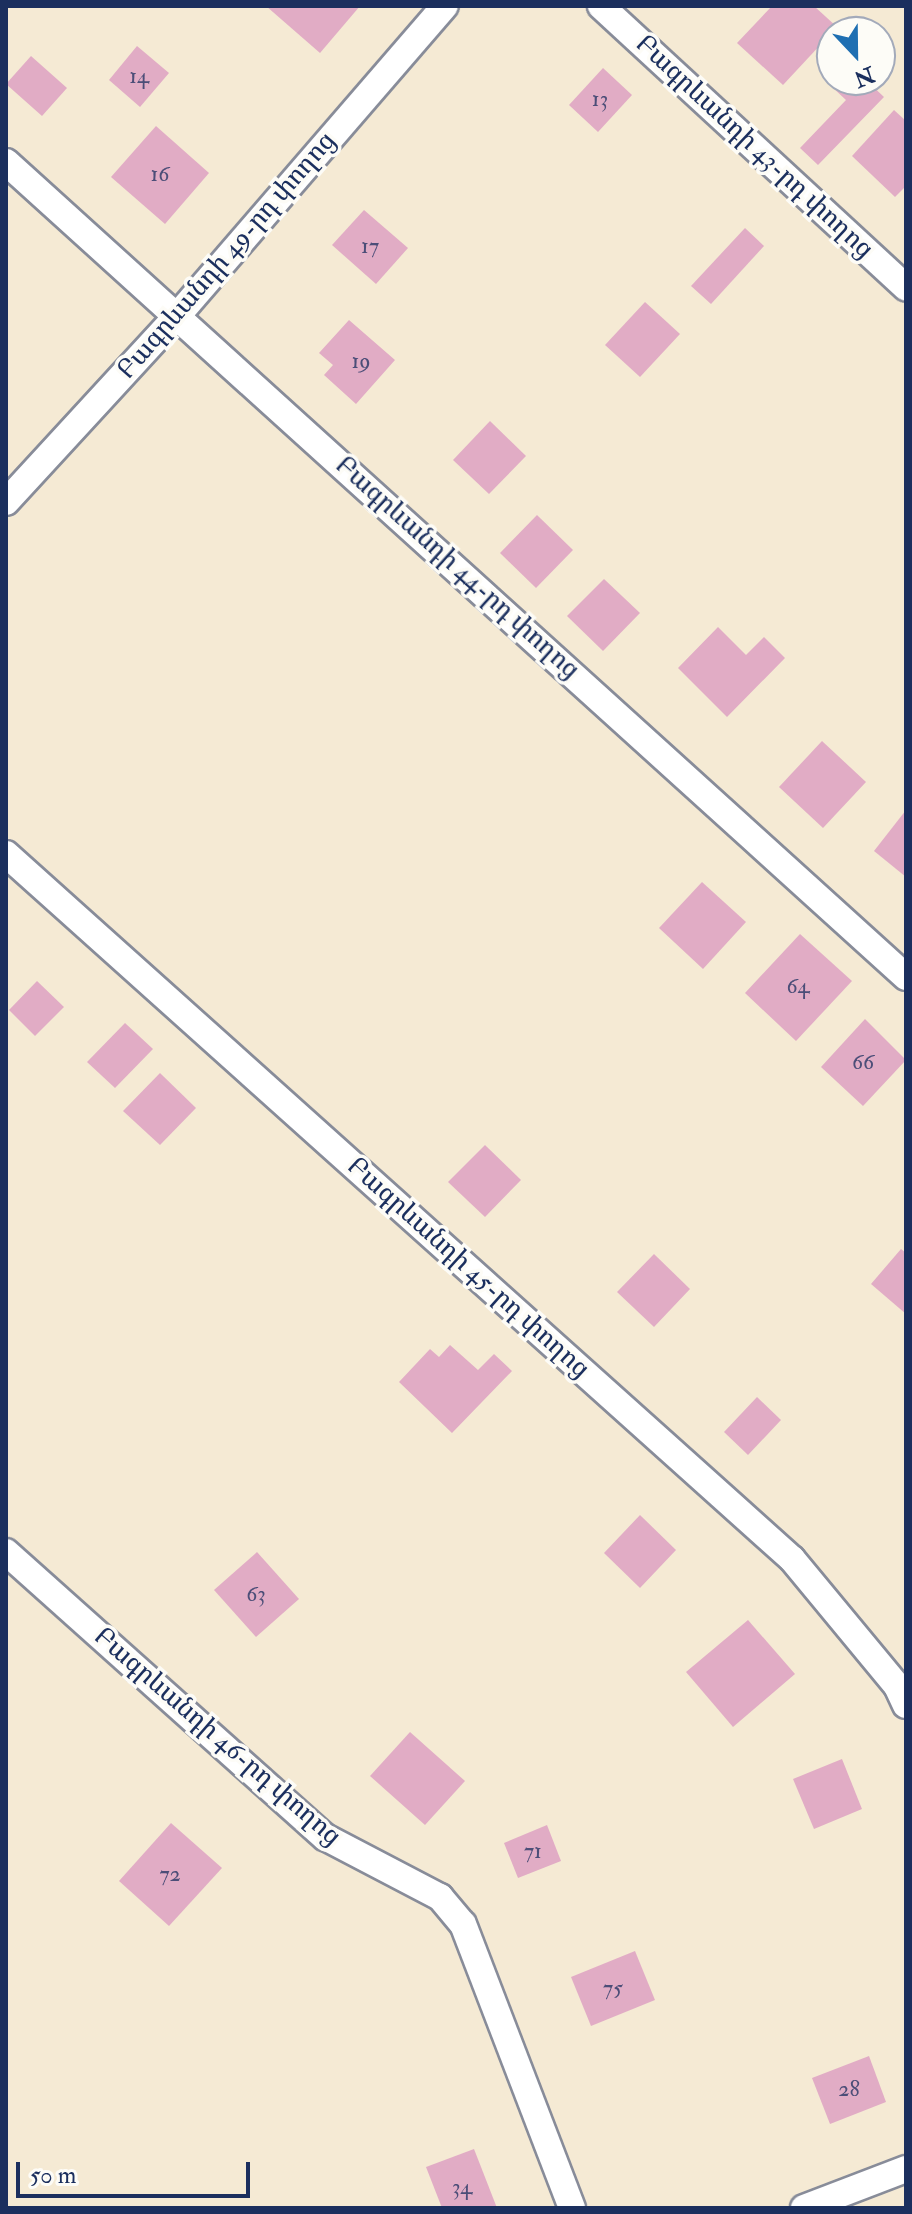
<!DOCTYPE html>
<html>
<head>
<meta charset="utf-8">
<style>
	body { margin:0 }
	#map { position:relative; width:912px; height:2214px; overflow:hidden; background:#f5ead4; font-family:"IM FELL Double Pica","Noto Serif Armenian",serif }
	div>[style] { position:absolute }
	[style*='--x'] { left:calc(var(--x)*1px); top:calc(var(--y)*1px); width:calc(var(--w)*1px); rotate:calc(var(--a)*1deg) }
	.building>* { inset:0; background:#e1acc5 }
	.roads { filter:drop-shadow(2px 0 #888c99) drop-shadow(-2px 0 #888c99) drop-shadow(0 2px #888c99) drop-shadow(0 -2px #888c99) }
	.street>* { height:26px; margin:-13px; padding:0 13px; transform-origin:13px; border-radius:13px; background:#fff }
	span { translate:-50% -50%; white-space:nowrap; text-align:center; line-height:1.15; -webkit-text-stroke:7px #fdfcf7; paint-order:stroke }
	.number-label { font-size:22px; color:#4c4e78 }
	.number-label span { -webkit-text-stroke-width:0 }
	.street-label { font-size:26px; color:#1b2f5e }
	.frame { position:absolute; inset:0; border:8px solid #1b2f5e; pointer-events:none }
	.north { position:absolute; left:816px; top:16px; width:80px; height:80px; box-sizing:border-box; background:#fdfcf7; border:2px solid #a3aaba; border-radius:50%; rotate:158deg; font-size:22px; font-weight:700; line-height:32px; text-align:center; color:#1b2f5e }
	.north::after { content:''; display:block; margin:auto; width:28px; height:36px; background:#1f6fb2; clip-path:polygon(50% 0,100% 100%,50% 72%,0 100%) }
	.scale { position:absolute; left:16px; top:2162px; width:234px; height:36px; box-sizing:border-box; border:4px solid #1b2f5e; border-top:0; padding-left:10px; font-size:24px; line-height:28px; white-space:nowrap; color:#1b2f5e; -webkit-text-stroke:6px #fdfcf7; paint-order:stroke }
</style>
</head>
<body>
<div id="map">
	<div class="building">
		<div style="clip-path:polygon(266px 6px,360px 6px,320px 53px)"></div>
		<div style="clip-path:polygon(772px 6px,814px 6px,837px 27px,783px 85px,737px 43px)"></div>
		<div style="clip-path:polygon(137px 46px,169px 73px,140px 107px,109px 80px)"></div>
		<div style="clip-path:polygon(31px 56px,67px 88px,42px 116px,6px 84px)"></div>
		<div style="clip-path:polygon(603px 68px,632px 95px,598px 132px,569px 105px)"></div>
		<div style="clip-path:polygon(837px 80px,866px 80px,884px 97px,818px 165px,800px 148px,846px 100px,831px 86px)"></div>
		<div style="clip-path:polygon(894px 110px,906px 121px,906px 186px,895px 197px,852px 156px)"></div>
		<div style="clip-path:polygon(156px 126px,209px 173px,165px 224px,111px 177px)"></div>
		<div style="clip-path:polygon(364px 210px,408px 248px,376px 284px,332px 245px)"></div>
		<div style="clip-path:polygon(745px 228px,764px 246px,711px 304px,691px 286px)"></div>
		<div style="clip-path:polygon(645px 302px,680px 334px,640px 377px,605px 345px)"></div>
		<div style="clip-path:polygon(349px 320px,395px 360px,356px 404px,324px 375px,333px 365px,319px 353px)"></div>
		<div style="clip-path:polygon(490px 421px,526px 456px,489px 494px,453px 460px)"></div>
		<div style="clip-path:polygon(537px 515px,573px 550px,536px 588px,500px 553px)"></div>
		<div style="clip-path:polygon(604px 579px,640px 613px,603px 651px,567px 616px)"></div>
		<div style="clip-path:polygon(718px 627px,746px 655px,764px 637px,785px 658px,727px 717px,678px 668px)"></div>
		<div style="clip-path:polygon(822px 741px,866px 782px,823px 828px,779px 787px)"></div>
		<div style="clip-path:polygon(906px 810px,906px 877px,874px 851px)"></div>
		<div style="clip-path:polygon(702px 882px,746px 922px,703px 969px,659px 928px)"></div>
		<div style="clip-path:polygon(800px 934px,852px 981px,796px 1041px,745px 993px)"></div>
		<div style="clip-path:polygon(37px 981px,64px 1007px,35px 1036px,9px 1010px)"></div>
		<div style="clip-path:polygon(865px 1019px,906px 1060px,863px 1106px,821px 1067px)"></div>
		<div style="clip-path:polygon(125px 1023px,153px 1049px,115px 1088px,87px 1062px)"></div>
		<div style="clip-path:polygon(160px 1073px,196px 1108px,160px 1145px,123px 1111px)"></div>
		<div style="clip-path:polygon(485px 1145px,521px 1180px,485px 1217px,448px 1182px)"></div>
		<div style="clip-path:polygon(901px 1249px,906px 1253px,906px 1314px,871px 1284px)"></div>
		<div style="clip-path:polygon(654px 1254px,690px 1289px,654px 1327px,617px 1292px)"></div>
		<div style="clip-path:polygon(450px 1345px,478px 1370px,494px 1354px,512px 1371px,452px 1433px,399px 1382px,430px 1349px,439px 1357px)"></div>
		<div style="clip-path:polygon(757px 1397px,781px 1420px,748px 1455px,724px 1432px)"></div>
		<div style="clip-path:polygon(640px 1515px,676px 1550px,640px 1588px,604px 1553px)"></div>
		<div style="clip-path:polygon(257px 1552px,299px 1599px,256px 1637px,214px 1590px)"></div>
		<div style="clip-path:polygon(748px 1620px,795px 1674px,733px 1727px,686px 1672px)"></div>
		<div style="clip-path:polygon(410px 1732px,465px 1781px,425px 1825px,370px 1776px)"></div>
		<div style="clip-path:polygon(842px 1759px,862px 1809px,814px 1829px,793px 1779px)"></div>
		<div style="clip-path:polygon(171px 1823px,222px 1868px,169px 1926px,119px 1881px)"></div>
		<div style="clip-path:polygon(547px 1825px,561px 1861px,518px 1878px,504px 1843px)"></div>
		<div style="clip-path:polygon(635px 1951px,655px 2000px,591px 2026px,571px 1977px)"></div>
		<div style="clip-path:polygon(869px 2056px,886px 2102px,830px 2124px,812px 2078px)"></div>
		<div style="clip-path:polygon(474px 2149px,497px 2208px,442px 2208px,426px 2167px)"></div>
	</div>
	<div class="roads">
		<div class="street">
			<div style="--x:601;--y:6;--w:415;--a:42.7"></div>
			<div style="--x:6;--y:162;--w:1214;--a:42.16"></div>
			<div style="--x:6;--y:502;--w:254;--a:-47.4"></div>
			<div style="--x:178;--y:315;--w:408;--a:-49.2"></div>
			<div style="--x:6;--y:854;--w:1056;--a:41.89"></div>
			<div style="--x:792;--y:1559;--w:165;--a:50.4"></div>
			<div style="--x:897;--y:1686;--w:21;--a:65"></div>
			<div style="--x:6;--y:1552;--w:428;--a:41.8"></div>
			<div style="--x:325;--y:1837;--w:130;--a:27.6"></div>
			<div style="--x:440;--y:1897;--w:35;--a:50"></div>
			<div style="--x:463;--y:1924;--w:304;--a:69"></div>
			<div style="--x:804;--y:2208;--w:109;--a:-20.9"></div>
		</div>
	</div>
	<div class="number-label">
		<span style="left:139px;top:77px">14</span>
		<span style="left:600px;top:100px">13</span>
		<span style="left:160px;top:175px">16</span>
		<span style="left:370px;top:247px">17</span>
		<span style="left:361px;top:362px">19</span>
		<span style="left:798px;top:987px">64</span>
		<span style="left:863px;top:1063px">66</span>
		<span style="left:256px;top:1595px">63</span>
		<span style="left:533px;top:1852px">71</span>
		<span style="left:170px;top:1875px">72</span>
		<span style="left:613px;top:1989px">75</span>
		<span style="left:849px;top:2090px">28</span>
		<span style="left:462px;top:2188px">34</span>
	</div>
	<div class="street-label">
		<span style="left:754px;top:147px;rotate:43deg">Բագրևանդի 43-րդ փողոց</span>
		<span style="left:227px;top:256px;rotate:-49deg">Բագրևանդի 49-րդ փողոց</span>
		<span style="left:457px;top:568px;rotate:42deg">Բագրևանդի 44-րդ փողոց</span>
		<span style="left:468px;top:1268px;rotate:42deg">Բագրևանդի 45-րդ փողոց</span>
		<span style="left:217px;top:1737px;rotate:41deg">Բագրևանդի 46-րդ փողոց</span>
	</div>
	<div class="frame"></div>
	<div class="north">N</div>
	<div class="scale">50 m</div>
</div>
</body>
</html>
